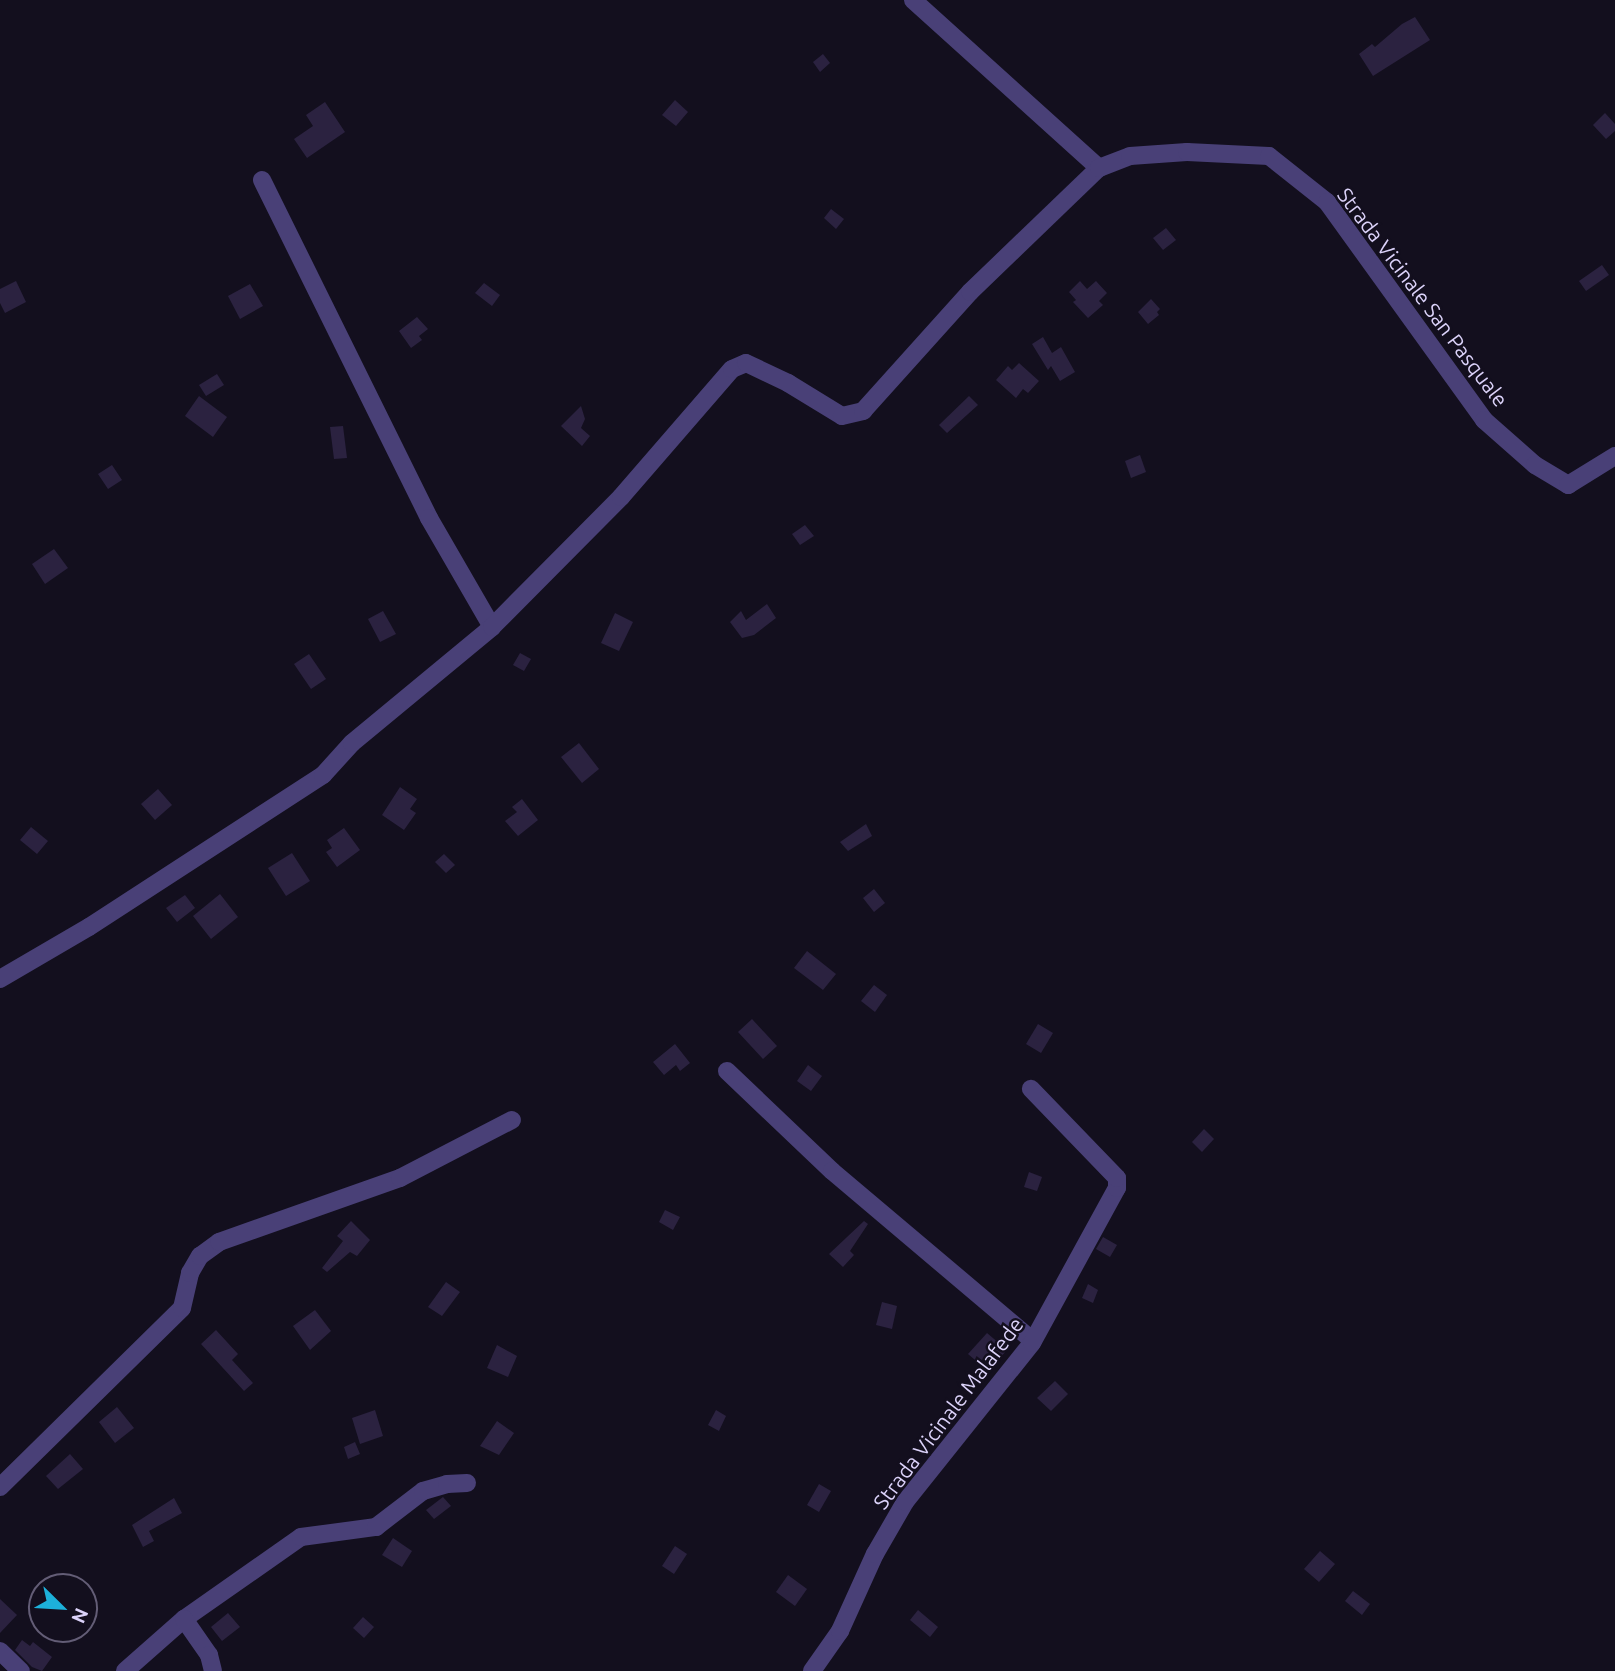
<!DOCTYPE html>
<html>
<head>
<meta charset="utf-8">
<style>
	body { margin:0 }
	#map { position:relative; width:1615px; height:1671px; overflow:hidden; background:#130f1e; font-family:Ubuntu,sans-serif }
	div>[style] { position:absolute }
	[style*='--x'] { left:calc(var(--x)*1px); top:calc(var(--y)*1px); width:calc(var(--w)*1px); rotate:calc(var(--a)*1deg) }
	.building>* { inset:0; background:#2b2240 }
	.minor>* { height:18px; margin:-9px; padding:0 9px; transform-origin:9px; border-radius:9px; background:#494077 }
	span { translate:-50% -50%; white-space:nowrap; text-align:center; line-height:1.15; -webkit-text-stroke:5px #130f1e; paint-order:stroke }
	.street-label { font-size:21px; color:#dbd2f9 }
	.north { position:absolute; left:28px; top:1573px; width:70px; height:70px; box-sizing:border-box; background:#130f1e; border:2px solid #635d76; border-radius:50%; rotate:114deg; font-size:19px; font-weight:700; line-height:28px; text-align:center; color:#dbd2f9 }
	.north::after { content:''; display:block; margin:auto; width:24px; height:32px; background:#1db1da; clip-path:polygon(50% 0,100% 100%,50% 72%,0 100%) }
</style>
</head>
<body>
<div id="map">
	<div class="building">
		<div style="clip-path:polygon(1415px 17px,1430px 40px,1373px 76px,1359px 54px,1372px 44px,1375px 47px,1402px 24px)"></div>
		<div style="clip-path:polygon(823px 54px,830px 63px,820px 72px,813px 62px)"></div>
		<div style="clip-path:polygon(675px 100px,688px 112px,676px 126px,662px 115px)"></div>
		<div style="clip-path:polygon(325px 102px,345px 132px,307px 158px,294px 139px,313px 126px,306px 115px)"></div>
		<div style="clip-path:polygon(1605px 113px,1615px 124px,1615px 131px,1606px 139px,1593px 125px)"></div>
		<div style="clip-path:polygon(831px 209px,844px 219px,836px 229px,824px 218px)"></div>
		<div style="clip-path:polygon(1166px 228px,1176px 240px,1163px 250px,1153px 238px)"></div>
		<div style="clip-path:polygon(1602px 265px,1609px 275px,1586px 291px,1579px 281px)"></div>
		<div style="clip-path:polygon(16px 281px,26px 302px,5px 313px,0 303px,0 289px)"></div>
		<div style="clip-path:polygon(1080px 281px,1087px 289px,1096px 281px,1107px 293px,1099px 301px,1103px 305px,1088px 318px,1073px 302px,1076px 300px,1069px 292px)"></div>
		<div style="clip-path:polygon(484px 283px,500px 295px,492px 306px,475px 293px)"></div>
		<div style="clip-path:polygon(250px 284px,263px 306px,240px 319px,228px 296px)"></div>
		<div style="clip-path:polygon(1151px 299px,1160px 309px,1157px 312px,1159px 315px,1148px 324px,1138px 312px)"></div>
		<div style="clip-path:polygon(417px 317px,428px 329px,419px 336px,422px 340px,411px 348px,399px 331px)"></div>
		<div style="clip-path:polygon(1043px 337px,1052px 353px,1061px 347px,1075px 372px,1060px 381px,1051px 366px,1048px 370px,1032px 344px)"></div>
		<div style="clip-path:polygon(1019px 363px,1039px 381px,1028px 393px,1023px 389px,1016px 398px,996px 380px,1008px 366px,1012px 370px)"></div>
		<div style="clip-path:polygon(217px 374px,224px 385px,206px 396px,199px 385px)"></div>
		<div style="clip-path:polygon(199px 396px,227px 417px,213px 437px,185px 416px)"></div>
		<div style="clip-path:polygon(969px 396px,978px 405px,947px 433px,939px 425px)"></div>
		<div style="clip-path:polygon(581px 406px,585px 419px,581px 428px,590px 436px,582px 446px,561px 426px)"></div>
		<div style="clip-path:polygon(343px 426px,347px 458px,334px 459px,330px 427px)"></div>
		<div style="clip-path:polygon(1140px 455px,1146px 472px,1131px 478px,1125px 461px)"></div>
		<div style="clip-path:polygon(112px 465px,122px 480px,108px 489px,98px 474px)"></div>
		<div style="clip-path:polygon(805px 525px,814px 536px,800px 545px,792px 534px)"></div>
		<div style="clip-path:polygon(54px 549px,68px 568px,45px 584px,32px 564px)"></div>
		<div style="clip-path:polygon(767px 604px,776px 618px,754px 635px,742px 638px,730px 622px,741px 611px,746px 620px)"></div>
		<div style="clip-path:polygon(383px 611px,396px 634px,380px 642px,368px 619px)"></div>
		<div style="clip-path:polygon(615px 613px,633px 622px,619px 651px,601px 643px)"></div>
		<div style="clip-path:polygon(520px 653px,531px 659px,524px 671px,513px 665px)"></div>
		<div style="clip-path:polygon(309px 654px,326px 679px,311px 689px,294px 664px)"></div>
		<div style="clip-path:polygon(579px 743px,599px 769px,582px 783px,561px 757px)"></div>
		<div style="clip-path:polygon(400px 787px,417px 799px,410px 809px,416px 813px,404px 830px,382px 815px)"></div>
		<div style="clip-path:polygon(158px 789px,172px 805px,155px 820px,141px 804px)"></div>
		<div style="clip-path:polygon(522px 799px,538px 820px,518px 836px,505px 821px,517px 812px,512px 807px)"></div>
		<div style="clip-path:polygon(866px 824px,872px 836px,848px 851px,840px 842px)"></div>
		<div style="clip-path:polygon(31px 827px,48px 841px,37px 854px,20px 840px)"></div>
		<div style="clip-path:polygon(344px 828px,360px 850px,337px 867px,326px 852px,332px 848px,327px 840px)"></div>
		<div style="clip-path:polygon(292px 853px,310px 881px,286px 896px,268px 868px)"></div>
		<div style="clip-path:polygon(444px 854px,455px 865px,446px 873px,435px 862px)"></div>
		<div style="clip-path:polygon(874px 889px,885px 903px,874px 912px,863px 898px)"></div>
		<div style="clip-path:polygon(220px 894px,238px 917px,211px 939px,193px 916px)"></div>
		<div style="clip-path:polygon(185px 895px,195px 908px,177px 922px,166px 908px)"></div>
		<div style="clip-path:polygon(807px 951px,836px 974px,823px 990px,794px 968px)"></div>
		<div style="clip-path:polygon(874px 985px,887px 995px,875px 1012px,861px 1001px)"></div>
		<div style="clip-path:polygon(752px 1019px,777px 1046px,763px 1059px,738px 1032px)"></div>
		<div style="clip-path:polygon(1038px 1024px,1053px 1033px,1041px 1053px,1026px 1044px)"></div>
		<div style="clip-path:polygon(675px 1044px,690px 1063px,680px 1071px,676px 1065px,664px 1075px,653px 1062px)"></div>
		<div style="clip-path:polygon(808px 1065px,822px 1076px,811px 1091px,797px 1081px)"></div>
		<div style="clip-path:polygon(1204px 1129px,1214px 1139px,1202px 1152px,1192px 1142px)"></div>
		<div style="clip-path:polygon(1029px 1172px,1042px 1177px,1037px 1191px,1024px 1187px)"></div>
		<div style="clip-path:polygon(665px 1210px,680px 1217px,673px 1230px,659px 1222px)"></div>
		<div style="clip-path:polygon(351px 1221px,370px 1240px,357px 1256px,350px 1252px,327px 1272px,322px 1268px,343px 1241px,337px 1236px)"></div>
		<div style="clip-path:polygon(864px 1221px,868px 1224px,850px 1251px,854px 1255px,843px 1267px,829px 1254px)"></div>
		<div style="clip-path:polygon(1103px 1237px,1117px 1245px,1110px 1257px,1096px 1249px)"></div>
		<div style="clip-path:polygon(446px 1282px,460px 1292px,442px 1316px,428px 1307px)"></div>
		<div style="clip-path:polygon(1088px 1284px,1098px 1290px,1093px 1303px,1082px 1298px)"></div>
		<div style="clip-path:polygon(882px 1302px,897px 1306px,892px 1329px,876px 1325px)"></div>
		<div style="clip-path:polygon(315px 1310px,331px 1331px,310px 1350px,293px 1326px)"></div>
		<div style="clip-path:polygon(216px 1330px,238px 1354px,232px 1360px,253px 1383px,244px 1391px,201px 1344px)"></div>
		<div style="clip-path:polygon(987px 1333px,1007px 1350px,988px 1371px,968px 1354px)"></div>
		<div style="clip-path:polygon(497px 1345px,517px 1356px,508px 1377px,487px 1368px)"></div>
		<div style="clip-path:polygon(1055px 1381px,1068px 1394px,1051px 1411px,1037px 1398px)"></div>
		<div style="clip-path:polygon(117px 1407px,134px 1428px,115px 1443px,99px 1422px)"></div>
		<div style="clip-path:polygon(375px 1410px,383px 1436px,360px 1444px,352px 1418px)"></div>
		<div style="clip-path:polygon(716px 1410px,726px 1416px,719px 1431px,708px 1425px)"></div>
		<div style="clip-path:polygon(497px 1421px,514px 1433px,499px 1455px,480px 1446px)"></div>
		<div style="clip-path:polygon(355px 1442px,360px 1454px,348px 1459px,344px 1447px)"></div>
		<div style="clip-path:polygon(70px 1454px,83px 1469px,58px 1489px,46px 1476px)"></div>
		<div style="clip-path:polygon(819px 1484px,831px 1491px,819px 1512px,807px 1505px)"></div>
		<div style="clip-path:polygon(443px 1497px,451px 1506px,434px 1519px,426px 1510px)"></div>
		<div style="clip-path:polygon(174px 1498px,182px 1513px,149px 1531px,154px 1541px,143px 1547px,132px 1525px)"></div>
		<div style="clip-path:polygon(393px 1538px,412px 1551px,402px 1567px,382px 1555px)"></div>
		<div style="clip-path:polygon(675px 1546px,687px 1554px,674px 1574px,662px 1566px)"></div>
		<div style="clip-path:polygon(1320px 1551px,1335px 1564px,1319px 1582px,1304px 1569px)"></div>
		<div style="clip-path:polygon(788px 1575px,807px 1589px,795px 1606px,776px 1592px)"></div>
		<div style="clip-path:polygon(1353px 1591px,1370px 1604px,1362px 1615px,1345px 1601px)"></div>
		<div style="clip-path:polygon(0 1599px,17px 1615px,0 1633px)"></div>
		<div style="clip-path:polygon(918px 1610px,938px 1627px,930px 1637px,910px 1620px)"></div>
		<div style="clip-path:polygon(228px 1613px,240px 1627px,222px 1641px,211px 1627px)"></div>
		<div style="clip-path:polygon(363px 1617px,374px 1627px,364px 1638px,353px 1628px)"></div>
		<div style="clip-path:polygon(22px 1640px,30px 1646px,33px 1642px,52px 1657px,42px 1671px,32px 1667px,15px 1650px)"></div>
	</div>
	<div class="minor">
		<div style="--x:913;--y:0;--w:251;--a:42.1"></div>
		<div style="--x:262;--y:180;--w:377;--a:63.7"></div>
		<div style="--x:429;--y:518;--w:126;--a:60"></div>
		<div style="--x:0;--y:979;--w:103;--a:-30.3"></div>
		<div style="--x:89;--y:927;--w:279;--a:-33"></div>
		<div style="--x:323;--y:775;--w:43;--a:-47.8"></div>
		<div style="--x:352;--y:743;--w:182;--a:-39.6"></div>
		<div style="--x:492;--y:627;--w:183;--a:-45.2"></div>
		<div style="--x:621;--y:497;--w:169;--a:-49.1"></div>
		<div style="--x:732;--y:369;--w:15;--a:-23"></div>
		<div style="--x:746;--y:363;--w:47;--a:25.5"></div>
		<div style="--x:788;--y:383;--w:63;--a:31.4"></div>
		<div style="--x:842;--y:416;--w:22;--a:-13"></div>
		<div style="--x:863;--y:411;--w:160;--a:-48"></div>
		<div style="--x:970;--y:292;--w:179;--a:-43.9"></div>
		<div style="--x:1099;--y:168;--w:33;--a:-21"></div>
		<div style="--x:1130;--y:156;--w:57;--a:-4"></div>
		<div style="--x:1187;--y:152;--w:82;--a:2.8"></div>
		<div style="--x:1269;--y:156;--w:74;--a:38.4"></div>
		<div style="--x:1327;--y:202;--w:269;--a:54.2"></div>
		<div style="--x:1484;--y:420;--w:68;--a:41.4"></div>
		<div style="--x:1535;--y:465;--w:39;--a:31"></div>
		<div style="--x:1568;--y:485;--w:55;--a:-31.7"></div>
		<div style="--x:727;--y:1071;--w:145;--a:43.6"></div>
		<div style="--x:832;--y:1171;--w:263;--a:40.2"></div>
		<div style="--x:0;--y:1487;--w:255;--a:-44.5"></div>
		<div style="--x:182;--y:1308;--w:36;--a:-77"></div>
		<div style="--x:190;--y:1273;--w:20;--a:-60"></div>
		<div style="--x:200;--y:1256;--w:24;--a:-36"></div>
		<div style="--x:219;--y:1242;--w:192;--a:-19.5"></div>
		<div style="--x:400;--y:1178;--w:126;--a:-27.4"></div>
		<div style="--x:184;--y:1619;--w:143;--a:-35"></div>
		<div style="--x:301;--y:1537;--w:76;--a:-7.6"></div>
		<div style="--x:376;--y:1527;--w:59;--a:-37.5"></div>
		<div style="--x:423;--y:1491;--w:25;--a:-16"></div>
		<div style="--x:447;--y:1484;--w:20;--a:-3"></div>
		<div style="--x:0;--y:1651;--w:29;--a:44"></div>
		<div style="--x:125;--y:1671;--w:79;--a:-41.4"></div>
		<div style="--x:184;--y:1619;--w:44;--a:55.2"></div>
		<div style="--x:209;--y:1655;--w:16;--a:76"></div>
		<div style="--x:812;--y:1671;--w:49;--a:-55"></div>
		<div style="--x:840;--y:1631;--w:85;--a:-65.6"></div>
		<div style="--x:875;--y:1554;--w:60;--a:-60"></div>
		<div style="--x:905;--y:1502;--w:203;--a:-51.4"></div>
		<div style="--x:1032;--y:1343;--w:177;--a:-61.3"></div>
		<div style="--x:1117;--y:1188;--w:10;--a:-90"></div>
		<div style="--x:1117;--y:1178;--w:124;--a:-134"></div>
	</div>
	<div class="street-label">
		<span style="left:1423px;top:297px;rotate:53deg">Strada Vicinale San Pasquale</span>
		<span style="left:948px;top:1413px;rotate:-53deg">Strada Vicinale Malafede</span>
	</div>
	<div class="north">N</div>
</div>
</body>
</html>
